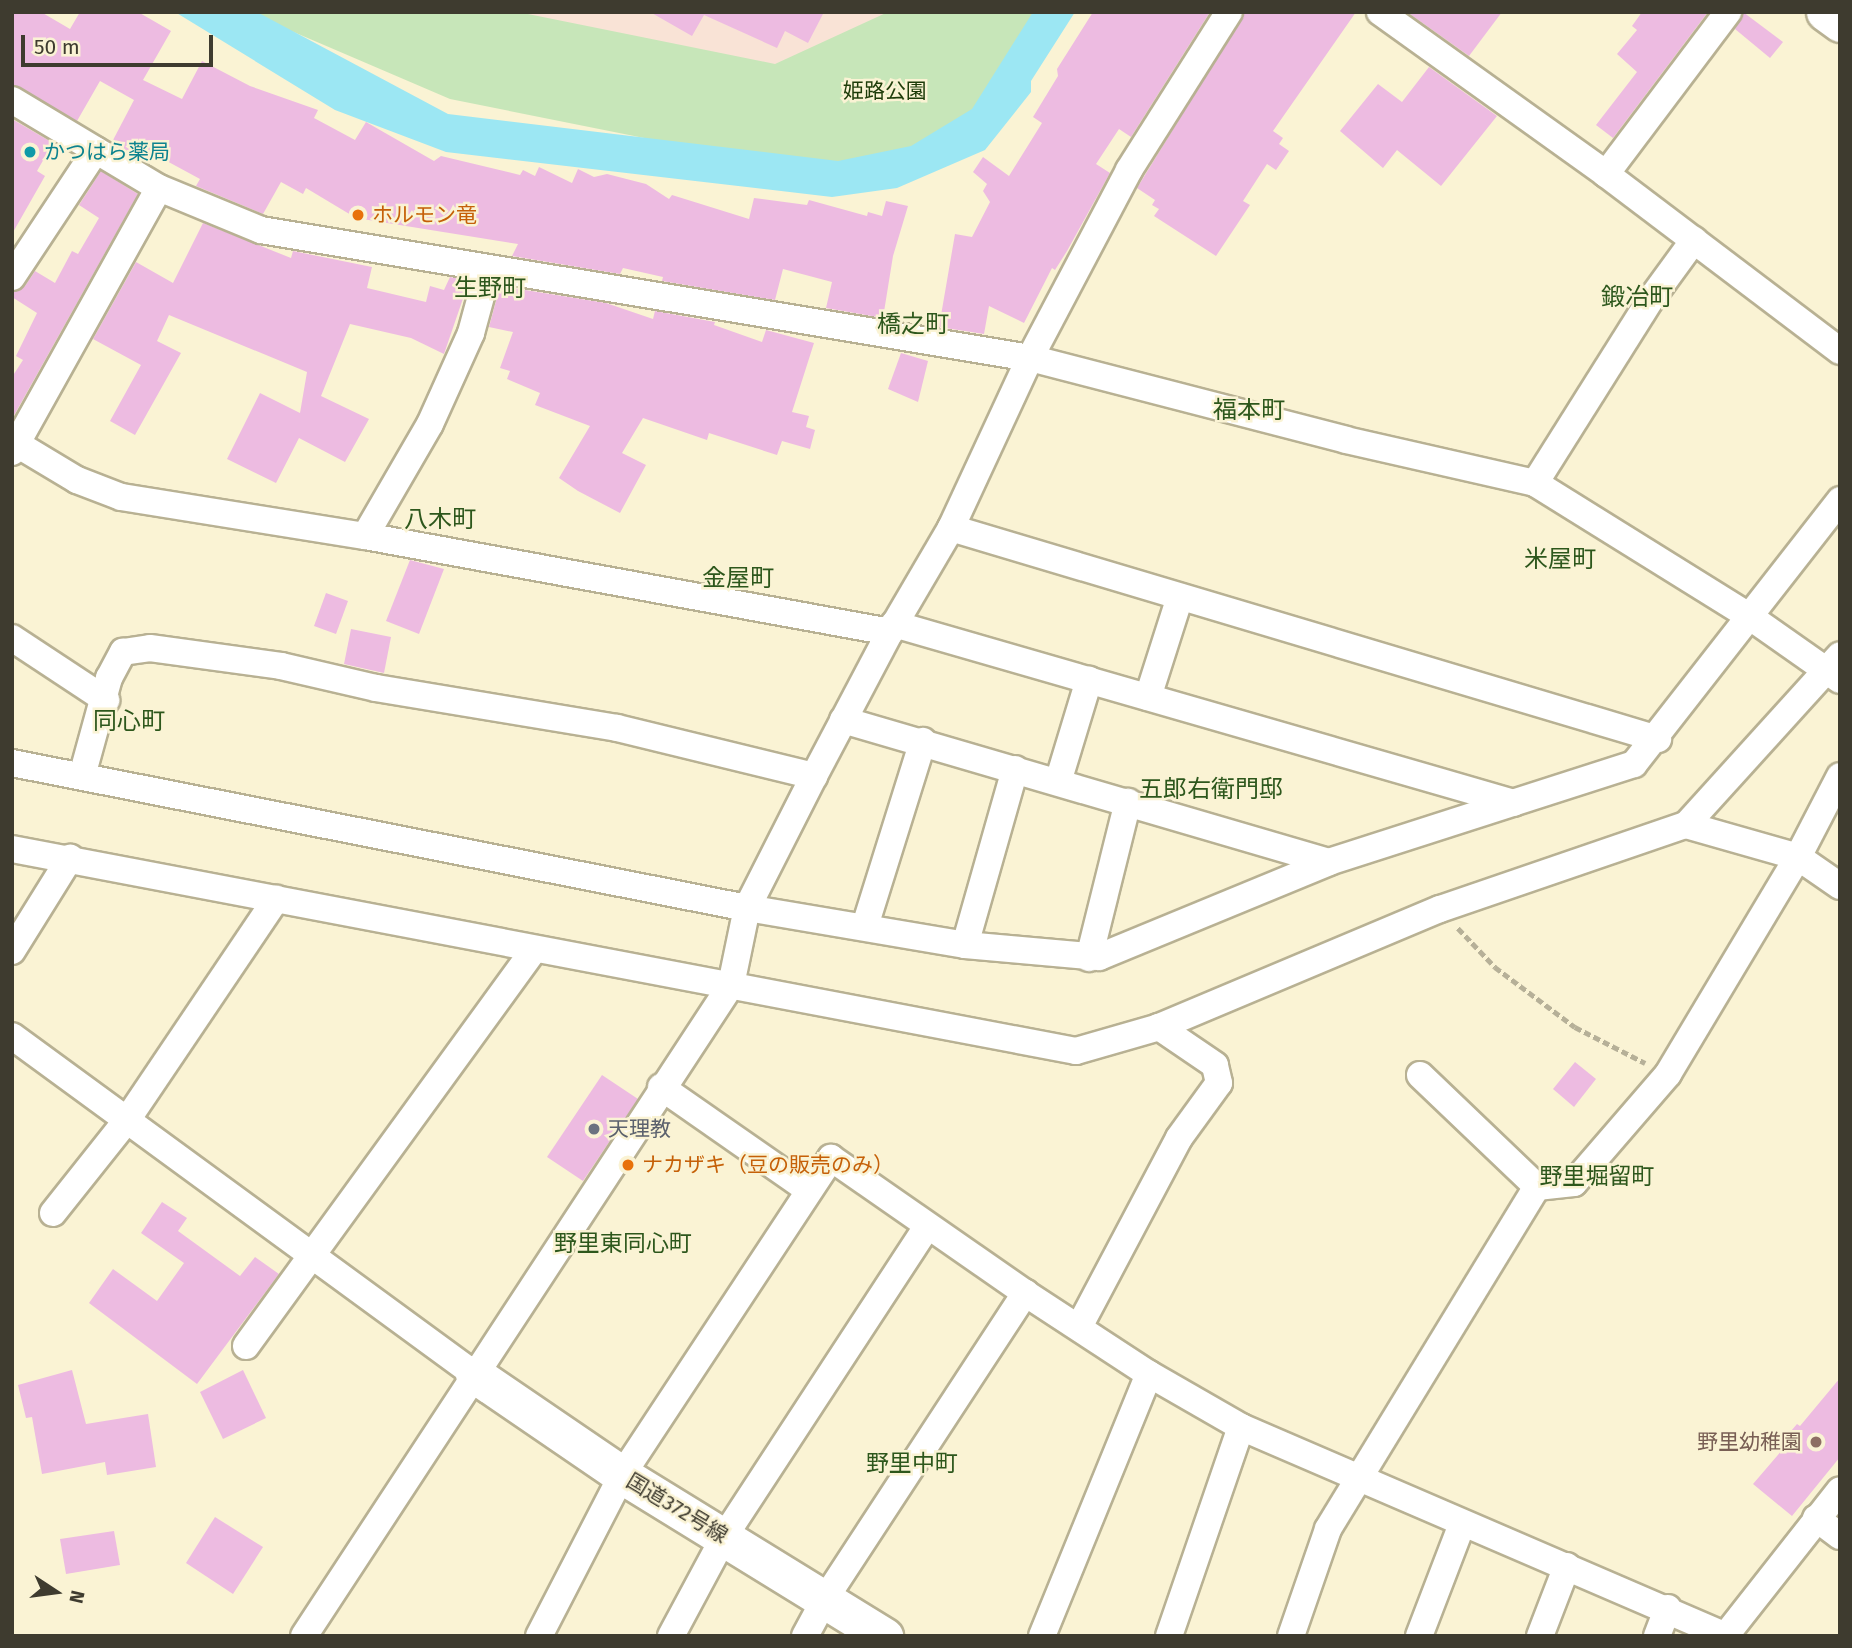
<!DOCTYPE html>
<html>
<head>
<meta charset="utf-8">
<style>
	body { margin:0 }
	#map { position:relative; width:1852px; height:1648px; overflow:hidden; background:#faf3d4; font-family:"Fira Sans","Noto Sans JP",sans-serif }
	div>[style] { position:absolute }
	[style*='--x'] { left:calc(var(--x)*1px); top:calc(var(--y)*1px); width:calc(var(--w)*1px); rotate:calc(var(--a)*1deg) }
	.education>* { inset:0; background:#f9e3d6 }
	.green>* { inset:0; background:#c7e6b9 }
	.water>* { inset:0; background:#9ce7f3 }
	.building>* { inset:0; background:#edbbe1 }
	.path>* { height:4.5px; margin-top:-2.25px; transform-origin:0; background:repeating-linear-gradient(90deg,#b6b098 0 7px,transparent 0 10.5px) }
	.roads { filter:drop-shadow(2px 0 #b8b193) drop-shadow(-2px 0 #b8b193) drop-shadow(0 2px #b8b193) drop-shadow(0 -2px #b8b193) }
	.street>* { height:26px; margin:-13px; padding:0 13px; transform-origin:13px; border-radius:13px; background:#fff }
	.secondary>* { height:37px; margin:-18.5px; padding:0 18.5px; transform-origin:18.5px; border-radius:18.5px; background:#fff }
	.dots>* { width:19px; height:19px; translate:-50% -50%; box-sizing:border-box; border:4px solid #faf3d4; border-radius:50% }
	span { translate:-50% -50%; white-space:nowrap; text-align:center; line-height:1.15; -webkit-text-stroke:5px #faf3d4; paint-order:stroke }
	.park-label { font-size:21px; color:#1d3c09 }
	.culture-label { font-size:21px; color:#0d838f }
	.left { translate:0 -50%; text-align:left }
	.food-label { font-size:21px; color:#c56008 }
	.worship-label { font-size:21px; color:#5b616d }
	.education-label { font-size:21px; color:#785e54 }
	.right { translate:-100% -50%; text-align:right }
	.street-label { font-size:21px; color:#3e3b2f }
	.neighbourhood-label { font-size:23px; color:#2d571c }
	.quarter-label { font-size:24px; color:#2d571c }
	.frame { position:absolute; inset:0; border:14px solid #3e3b2f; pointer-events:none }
	.north { position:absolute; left:21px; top:1557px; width:70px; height:70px; -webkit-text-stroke:5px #faf3d4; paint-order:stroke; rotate:103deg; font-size:19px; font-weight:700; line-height:28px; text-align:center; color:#3e3b2f }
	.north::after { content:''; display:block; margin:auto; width:24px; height:32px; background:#3e3b2f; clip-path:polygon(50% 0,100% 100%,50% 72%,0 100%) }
	.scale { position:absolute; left:21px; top:35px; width:192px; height:32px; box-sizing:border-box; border:4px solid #3e3b2f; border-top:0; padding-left:9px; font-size:21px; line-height:24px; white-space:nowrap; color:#3e3b2f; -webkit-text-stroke:5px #faf3d4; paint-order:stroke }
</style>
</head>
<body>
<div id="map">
	<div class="education">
		<div style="clip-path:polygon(464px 12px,925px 12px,795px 84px)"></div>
	</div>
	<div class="green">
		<div style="clip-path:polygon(247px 12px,518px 12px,775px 64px,888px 12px,1046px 12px,1030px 59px,918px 158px,814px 172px,450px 99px)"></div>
	</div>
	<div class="water">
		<div style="clip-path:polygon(175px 12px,257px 12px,448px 114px,838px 161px,911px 146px,972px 109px,1033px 12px,1075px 12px,1031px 81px,1031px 92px,985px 150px,897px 188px,832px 197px,446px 152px,335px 110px)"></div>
	</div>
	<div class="building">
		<div style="clip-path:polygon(12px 12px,41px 12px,70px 29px,80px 12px,138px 12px,171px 31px,143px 80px,182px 99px,202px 61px,250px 86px,318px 110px,314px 118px,355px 140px,366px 122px,434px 161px,441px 156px,520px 175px,523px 170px,535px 176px,539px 167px,572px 183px,578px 169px,594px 177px,607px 174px,646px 184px,669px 199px,672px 195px,749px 219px,754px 198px,807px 205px,809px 200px,867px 216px,868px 212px,882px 216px,886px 201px,908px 206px,893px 256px,883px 318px,826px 308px,832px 282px,783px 269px,775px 300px,662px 281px,663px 277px,623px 268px,620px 274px,512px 256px,518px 244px,356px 218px,306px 188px,303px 194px,281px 182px,263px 214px,196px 186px,200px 179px,152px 153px,147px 162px,112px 142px,134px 100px,100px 81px,77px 121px,12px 84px)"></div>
		<div style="clip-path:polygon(650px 12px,824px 12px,808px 43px,785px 31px,777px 48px,704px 15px,692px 36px)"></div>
		<div style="clip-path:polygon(1093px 12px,1210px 12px,1131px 137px,1119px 129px,1096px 164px,1110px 173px,1067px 251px,1055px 270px,1052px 268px,1024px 323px,989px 306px,984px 334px,939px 327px,955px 234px,972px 237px,990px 202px,983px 191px,987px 184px,973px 172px,983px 157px,1009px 176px,1042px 123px,1033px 117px,1058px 76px,1057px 69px)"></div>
		<div style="clip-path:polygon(1245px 12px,1356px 12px,1273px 131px,1283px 138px,1279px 144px,1289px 151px,1276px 170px,1267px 164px,1243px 201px,1250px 205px,1216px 256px,1154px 216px,1159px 209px,1152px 205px,1155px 200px,1137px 188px)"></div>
		<div style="clip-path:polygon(1407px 12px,1502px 12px,1469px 56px)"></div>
		<div style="clip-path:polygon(1642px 12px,1708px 12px,1613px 138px,1596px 125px,1637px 72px,1617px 54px,1637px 30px,1632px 26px)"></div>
		<div style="clip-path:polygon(1743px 12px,1783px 42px,1770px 58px,1735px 29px)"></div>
		<div style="clip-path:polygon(1429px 67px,1497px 116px,1441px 186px,1397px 150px,1383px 168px,1340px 131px,1378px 84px,1402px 102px)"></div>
		<div style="clip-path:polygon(12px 119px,53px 143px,37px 171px,45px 176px,12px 234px)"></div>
		<div style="clip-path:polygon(101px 171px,138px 194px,12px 419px,12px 377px,23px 360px,16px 356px,37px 313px,12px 297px,12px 293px,25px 286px,35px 271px,55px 283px,72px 251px,78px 254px,99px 218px,79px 205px)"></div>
		<div style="clip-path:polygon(203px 223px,291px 258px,293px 251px,372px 267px,367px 288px,426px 302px,430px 286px,444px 290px,450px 277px,469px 281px,444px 354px,411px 338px,350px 324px,321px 396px,369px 419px,345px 462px,299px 438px,276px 483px,227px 459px,260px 393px,300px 413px,307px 372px,169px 315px,157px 341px,181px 353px,135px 435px,110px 421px,141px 365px,93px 339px,136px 262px,173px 283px)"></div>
		<div style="clip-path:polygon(500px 286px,606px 303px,653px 319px,655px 311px,715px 322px,714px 325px,762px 342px,766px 330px,814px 343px,792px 412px,809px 416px,806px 427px,815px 430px,810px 449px,782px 441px,777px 455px,709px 433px,707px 440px,643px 418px,622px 453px,646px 465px,620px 513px,578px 491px,559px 478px,590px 426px,535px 405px,540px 393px,507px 379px,510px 371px,500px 368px,513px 332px,489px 327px)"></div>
		<div style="clip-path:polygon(901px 353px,928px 361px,918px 402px,888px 389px)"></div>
		<div style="clip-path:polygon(410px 560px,444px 569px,419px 634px,386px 621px)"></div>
		<div style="clip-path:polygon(326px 593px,348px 601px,336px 634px,314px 626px)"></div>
		<div style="clip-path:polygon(351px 629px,391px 637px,384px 673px,344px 664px)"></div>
		<div style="clip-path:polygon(1575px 1062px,1596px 1079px,1574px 1107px,1553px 1089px)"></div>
		<div style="clip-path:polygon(602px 1075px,638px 1099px,583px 1181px,547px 1157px)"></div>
		<div style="clip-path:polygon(162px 1202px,187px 1218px,178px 1231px,240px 1276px,255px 1257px,279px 1274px,197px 1384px,89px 1303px,113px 1269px,157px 1301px,184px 1263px,141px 1233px)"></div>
		<div style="clip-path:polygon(72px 1370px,86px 1424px,148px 1414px,156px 1467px,107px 1475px,105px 1462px,42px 1474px,32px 1417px,26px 1418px,18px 1385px)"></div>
		<div style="clip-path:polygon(243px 1370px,266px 1418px,223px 1439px,200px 1392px)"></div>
		<div style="clip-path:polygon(1840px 1378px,1840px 1457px,1792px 1516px,1753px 1484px,1783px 1449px,1779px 1445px,1797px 1424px,1800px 1426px)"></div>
		<div style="clip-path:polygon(215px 1517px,263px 1547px,233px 1594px,186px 1563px)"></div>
		<div style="clip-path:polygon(114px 1531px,120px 1565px,66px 1574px,60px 1539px)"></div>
	</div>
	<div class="path">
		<div style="--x:1458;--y:928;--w:54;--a:46.5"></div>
		<div style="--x:1495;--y:967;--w:100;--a:36.9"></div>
		<div style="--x:1575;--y:1027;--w:79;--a:27.2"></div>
	</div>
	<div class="roads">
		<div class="street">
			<div style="--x:1380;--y:12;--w:278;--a:35.6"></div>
			<div style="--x:1606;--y:174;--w:293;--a:37.1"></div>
			<div style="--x:12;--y:100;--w:171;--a:30.9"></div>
			<div style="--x:159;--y:188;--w:110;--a:22.4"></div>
			<div style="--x:261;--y:230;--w:780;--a:9.45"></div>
			<div style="--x:1030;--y:358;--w:326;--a:14.5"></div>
			<div style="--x:1346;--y:440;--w:194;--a:12.8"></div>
			<div style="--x:1535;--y:483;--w:252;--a:31.9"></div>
			<div style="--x:1749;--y:616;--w:111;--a:35.1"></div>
			<div style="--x:1606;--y:174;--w:203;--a:-53"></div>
			<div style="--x:12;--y:277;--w:152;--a:-56.5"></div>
			<div style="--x:12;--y:441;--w:76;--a:31"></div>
			<div style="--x:77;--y:480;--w:47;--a:21.1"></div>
			<div style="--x:121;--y:497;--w:247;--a:9.1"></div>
			<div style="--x:365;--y:536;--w:534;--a:10.36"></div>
			<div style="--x:12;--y:452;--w:302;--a:-60.9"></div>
			<div style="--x:1535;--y:483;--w:218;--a:-57.8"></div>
			<div style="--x:1651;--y:299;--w:73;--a:-53.9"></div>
			<div style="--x:951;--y:528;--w:738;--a:16.62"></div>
			<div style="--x:365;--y:536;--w:129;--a:-59.9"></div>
			<div style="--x:430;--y:424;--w:100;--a:-65.7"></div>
			<div style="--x:471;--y:333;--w:64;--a:-74.7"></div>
			<div style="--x:894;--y:624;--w:645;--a:16.1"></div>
			<div style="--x:12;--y:638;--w:113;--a:33.4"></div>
			<div style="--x:1148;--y:697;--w:105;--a:-72.3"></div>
			<div style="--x:843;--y:720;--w:506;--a:16.29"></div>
			<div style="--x:12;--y:763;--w:749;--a:11.16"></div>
			<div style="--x:747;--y:908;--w:221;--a:9.6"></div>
			<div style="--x:965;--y:945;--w:135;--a:5.1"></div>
			<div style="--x:1099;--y:957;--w:249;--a:-22.4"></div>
			<div style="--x:1329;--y:862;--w:320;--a:-17.8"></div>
			<div style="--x:1634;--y:764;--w:335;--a:-52"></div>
			<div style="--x:82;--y:776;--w:102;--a:-74.6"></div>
			<div style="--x:109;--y:678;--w:30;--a:-62"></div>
			<div style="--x:123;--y:652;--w:27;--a:-8"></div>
			<div style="--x:150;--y:648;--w:132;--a:7.8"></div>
			<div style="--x:281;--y:666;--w:98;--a:13"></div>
			<div style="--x:376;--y:688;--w:244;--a:9.4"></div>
			<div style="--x:617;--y:728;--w:203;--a:13.7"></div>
			<div style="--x:1058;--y:782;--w:107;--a:-73.1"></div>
			<div style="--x:1686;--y:825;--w:116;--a:15.9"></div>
			<div style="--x:1798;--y:857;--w:51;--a:34.6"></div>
			<div style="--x:12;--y:849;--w:1083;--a:10.75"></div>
			<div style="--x:1076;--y:1051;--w:86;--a:-16.1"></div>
			<div style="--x:1159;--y:1027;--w:305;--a:-22.8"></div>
			<div style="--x:1440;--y:909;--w:260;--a:-18.9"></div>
			<div style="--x:1686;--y:825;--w:229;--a:-47.8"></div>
			<div style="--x:865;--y:926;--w:194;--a:-72.6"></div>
			<div style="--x:965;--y:945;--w:183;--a:-74.1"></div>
			<div style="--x:12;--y:951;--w:110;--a:-58.1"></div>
			<div style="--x:1089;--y:958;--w:161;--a:-76"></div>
			<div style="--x:12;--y:1036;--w:572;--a:36.19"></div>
			<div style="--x:1420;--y:1075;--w:162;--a:43.7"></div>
			<div style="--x:1537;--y:1187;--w:37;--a:-6"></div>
			<div style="--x:1574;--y:1183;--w:144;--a:-49.2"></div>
			<div style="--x:1668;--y:1074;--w:253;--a:-59.1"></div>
			<div style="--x:1798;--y:857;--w:91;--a:-62.6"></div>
			<div style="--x:661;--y:1087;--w:178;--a:34.9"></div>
			<div style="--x:53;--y:1213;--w:119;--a:-51.5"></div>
			<div style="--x:127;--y:1120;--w:267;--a:-56"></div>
			<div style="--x:1079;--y:1327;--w:214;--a:-62.1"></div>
			<div style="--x:1179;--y:1138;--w:68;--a:-54"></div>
			<div style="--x:1219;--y:1083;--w:18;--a:-103"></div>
			<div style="--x:1215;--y:1065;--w:68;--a:-145.8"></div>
			<div style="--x:246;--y:1346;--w:490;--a:-54"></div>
			<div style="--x:1816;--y:1518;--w:30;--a:37"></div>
			<div style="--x:1726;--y:1635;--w:184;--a:-51.8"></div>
			<div style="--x:304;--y:1636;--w:779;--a:-56.74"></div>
			<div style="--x:731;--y:985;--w:79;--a:-78.3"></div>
			<div style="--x:747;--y:908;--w:148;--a:-63.1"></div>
			<div style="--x:814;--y:776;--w:163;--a:-62.2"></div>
			<div style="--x:890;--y:632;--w:121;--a:-59.6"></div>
			<div style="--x:951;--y:528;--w:187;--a:-65.1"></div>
			<div style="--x:1030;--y:358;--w:212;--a:-62.2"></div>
			<div style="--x:1129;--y:170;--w:187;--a:-57.7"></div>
			<div style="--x:539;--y:1636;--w:181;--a:-62.7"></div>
			<div style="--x:622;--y:1475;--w:380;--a:-56.6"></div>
			<div style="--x:831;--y:1158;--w:236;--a:34.8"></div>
			<div style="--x:1025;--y:1293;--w:148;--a:33.2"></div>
			<div style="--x:1149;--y:1374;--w:106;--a:29.9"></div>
			<div style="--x:1241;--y:1427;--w:528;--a:23.31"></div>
			<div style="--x:671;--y:1636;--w:112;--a:-61.8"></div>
			<div style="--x:724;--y:1537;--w:369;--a:-56.8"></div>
			<div style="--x:805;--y:1636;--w:42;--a:-61.6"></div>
			<div style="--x:825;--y:1599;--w:366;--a:-56.8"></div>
			<div style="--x:1042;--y:1636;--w:283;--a:-67.8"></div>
			<div style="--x:1169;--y:1636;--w:221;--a:-71"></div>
			<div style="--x:1291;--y:1636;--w:113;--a:-70.9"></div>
			<div style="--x:1328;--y:1529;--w:401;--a:-58.6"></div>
			<div style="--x:1419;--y:1636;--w:120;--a:-69"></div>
			<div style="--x:1540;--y:1636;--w:75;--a:-68.9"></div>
			<div style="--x:1657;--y:1636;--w:30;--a:-69"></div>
		</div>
		<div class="secondary">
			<div style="--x:1825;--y:12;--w:19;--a:36"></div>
			<div style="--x:474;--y:1374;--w:179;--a:34.3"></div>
			<div style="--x:622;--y:1475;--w:308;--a:31.6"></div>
		</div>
	</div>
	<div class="dots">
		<div style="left:30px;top:152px;background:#0f9aa8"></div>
		<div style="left:358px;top:215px;background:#e8710a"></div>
		<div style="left:594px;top:1129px;background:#6b7280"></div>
		<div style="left:628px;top:1165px;background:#e8710a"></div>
		<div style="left:1816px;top:1442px;background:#8d6e63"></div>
	</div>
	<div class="park-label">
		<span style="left:885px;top:91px">姫路公園</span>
	</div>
	<div class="culture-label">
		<span class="left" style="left:44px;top:152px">かつはら薬局</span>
	</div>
	<div class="food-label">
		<span class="left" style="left:372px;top:215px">ホルモン竜</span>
		<span class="left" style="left:642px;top:1165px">ナカザキ（豆の販売のみ）</span>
	</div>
	<div class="worship-label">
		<span class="left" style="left:608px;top:1129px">天理教</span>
	</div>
	<div class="education-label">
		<span class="right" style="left:1802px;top:1442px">野里幼稚園</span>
	</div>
	<div class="street-label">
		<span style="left:677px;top:1508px;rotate:31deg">国道372号線</span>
	</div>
	<div class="neighbourhood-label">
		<span style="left:1597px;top:1176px">野里堀留町</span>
		<span style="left:623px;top:1243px">野里東同心町</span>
		<span style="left:912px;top:1463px">野里中町</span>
	</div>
	<div class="quarter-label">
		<span style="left:490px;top:289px">生野町</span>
		<span style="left:1637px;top:298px">鍛冶町</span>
		<span style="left:913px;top:325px">橋之町</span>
		<span style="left:1249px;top:411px">福本町</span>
		<span style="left:440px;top:520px">八木町</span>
		<span style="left:1560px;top:560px">米屋町</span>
		<span style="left:738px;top:579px">金屋町</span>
		<span style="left:129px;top:722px">同心町</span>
		<span style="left:1211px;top:790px">五郎右衛門邸</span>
	</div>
	<div class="frame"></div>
	<div class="north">N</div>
	<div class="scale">50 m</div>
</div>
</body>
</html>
